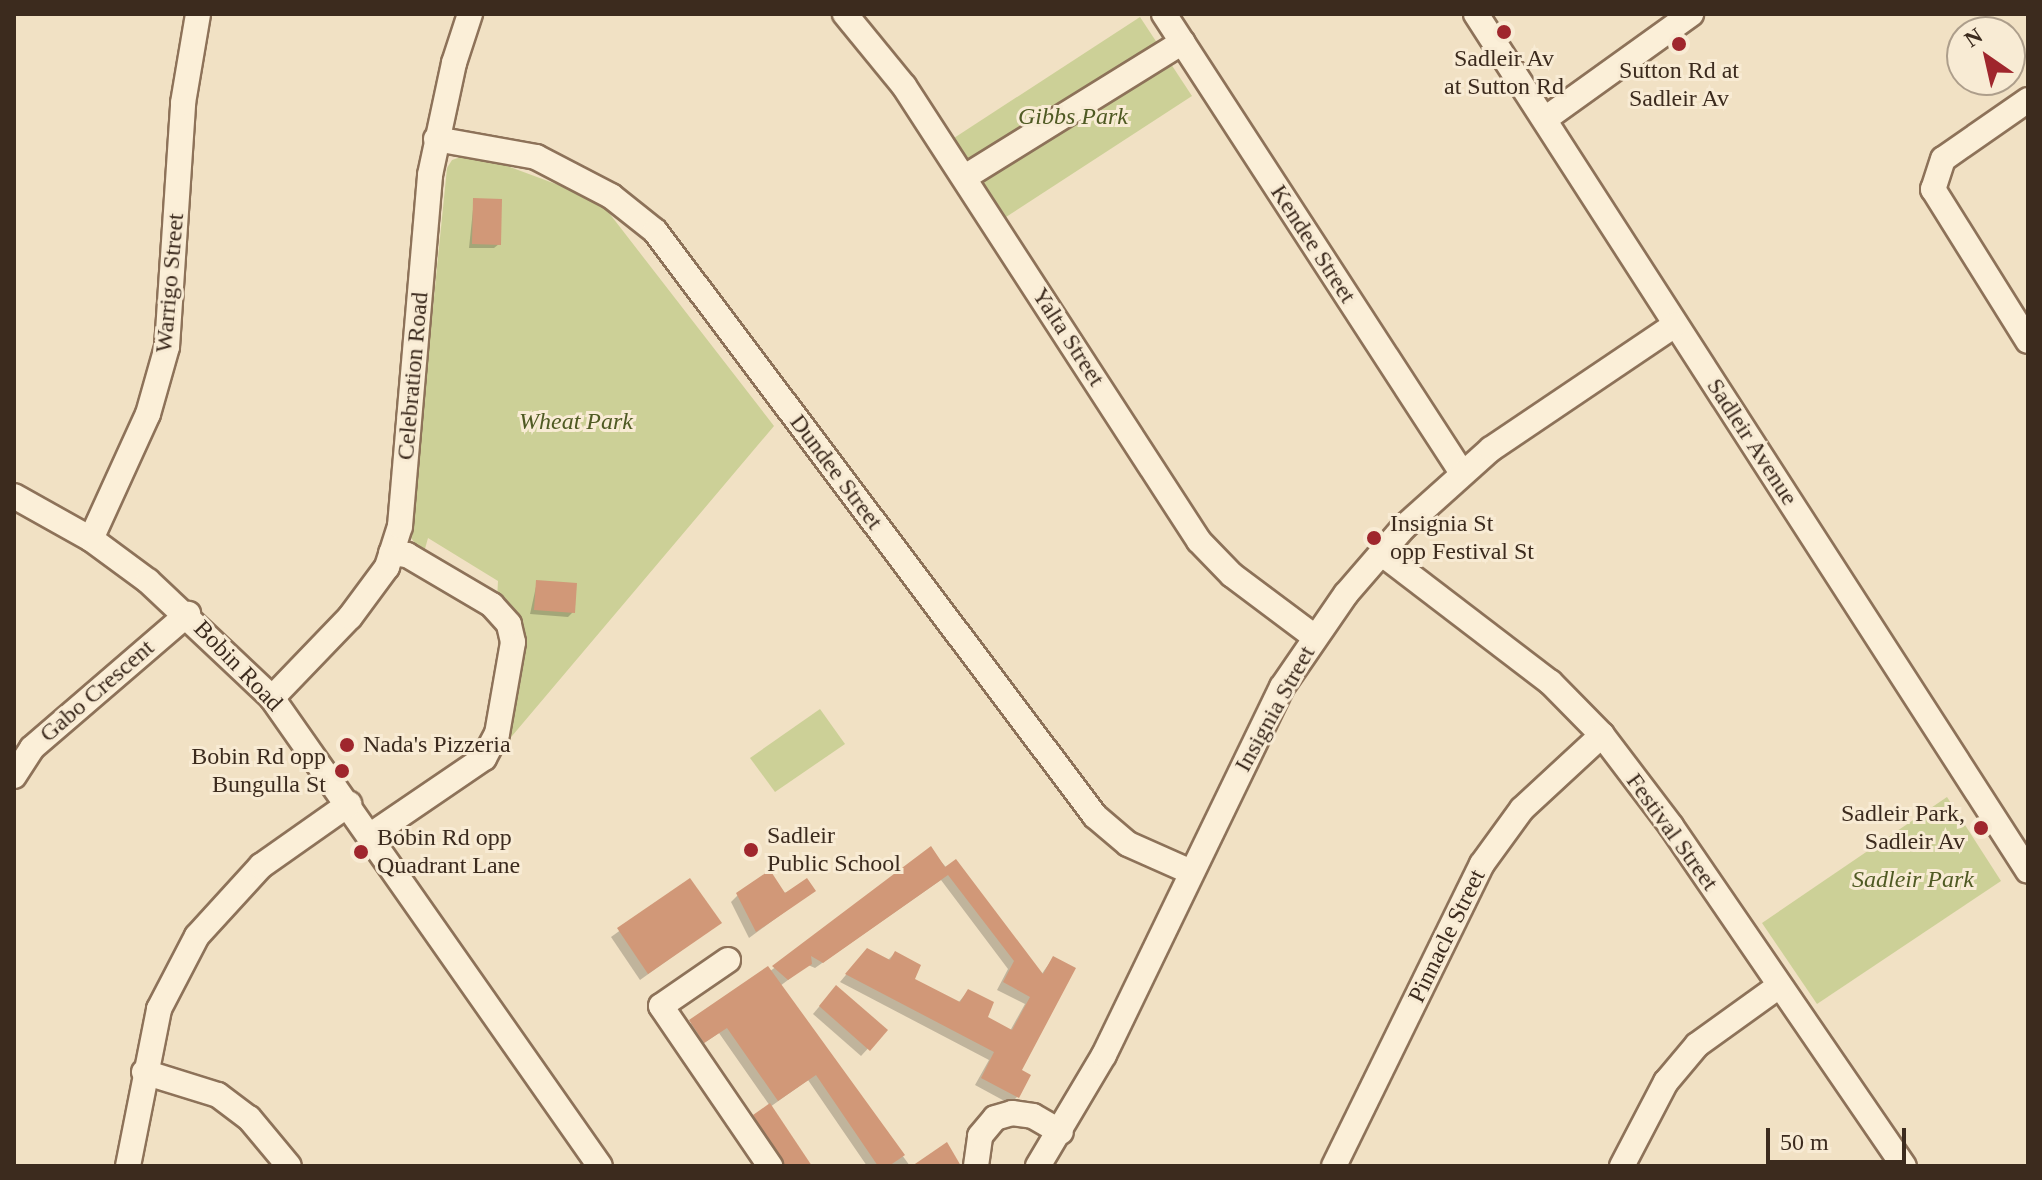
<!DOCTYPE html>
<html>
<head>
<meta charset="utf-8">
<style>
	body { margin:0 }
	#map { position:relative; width:2042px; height:1180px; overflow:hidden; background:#f1e1c4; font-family:Georgia,serif }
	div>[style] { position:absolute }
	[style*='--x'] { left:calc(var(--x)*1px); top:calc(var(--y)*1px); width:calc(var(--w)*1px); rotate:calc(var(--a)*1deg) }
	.green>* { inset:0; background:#ccd097 }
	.shadow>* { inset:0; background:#0003 }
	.building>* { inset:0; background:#d19878 }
	.roads { filter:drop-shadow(2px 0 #8d7259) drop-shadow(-2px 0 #8d7259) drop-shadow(0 2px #8d7259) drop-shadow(0 -2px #8d7259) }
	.minor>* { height:24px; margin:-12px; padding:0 12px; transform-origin:12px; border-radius:12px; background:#fbefd8 }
	.dots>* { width:22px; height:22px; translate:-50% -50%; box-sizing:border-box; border:4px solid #f8ebd4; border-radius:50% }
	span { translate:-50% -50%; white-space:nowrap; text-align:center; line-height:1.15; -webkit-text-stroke:6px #f8ebd4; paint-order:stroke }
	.poi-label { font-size:24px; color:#3c2b1e }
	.left { translate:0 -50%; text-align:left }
	.right { translate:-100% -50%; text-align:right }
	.park-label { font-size:24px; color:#4f5a23; font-style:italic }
	.street-label { font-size:24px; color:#3c2b1e }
	.frame { position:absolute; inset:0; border:16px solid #3c2b1e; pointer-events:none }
	.north { position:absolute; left:1946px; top:16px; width:80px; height:80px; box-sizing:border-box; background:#f8ebd4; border:2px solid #ad9e8b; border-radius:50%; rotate:326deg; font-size:22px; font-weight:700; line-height:32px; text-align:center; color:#3c2b1e }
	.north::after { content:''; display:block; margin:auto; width:28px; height:36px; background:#9f262d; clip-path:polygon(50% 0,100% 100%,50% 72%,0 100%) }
	.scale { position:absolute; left:1766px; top:1128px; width:140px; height:36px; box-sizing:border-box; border:4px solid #3c2b1e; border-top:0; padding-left:10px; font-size:24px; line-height:28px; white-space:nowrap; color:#3c2b1e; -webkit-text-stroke:6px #f8ebd4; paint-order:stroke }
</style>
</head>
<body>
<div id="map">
	<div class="green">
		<div style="clip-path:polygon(1140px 17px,1192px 96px,1006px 217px,954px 138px)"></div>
		<div style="clip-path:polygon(472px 153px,599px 200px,774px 426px,507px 742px,522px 646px,497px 600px,498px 581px,428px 538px,423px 556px,410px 536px,447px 168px,452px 160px)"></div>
		<div style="clip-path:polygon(820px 709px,845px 744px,775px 792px,750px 758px)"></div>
		<div style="clip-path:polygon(1947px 797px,2001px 881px,1817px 1004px,1762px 923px)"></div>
	</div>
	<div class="shadow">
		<div style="clip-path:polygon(474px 200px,499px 244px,494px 248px,469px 248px)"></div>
		<div style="clip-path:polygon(537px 582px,573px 612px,568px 617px,530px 614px)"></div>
		<div style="clip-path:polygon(930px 849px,1041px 975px,1053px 958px,1019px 1070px,1017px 1097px,1010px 1104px,975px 1085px,989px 1060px,840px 982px,860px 958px,887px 961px,895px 953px,912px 980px,958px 1003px,968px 991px,985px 1018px,1010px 1031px,1025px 1004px,997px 990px,1008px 969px,941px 880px,815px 968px,808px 965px,780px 986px,910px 1166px,867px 1166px,808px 1080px,770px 1107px,810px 1166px,776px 1166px,748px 1123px,770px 1106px,719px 1033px,697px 1048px,683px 1029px,769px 972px)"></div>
		<div style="clip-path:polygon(690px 880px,720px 923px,640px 980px,611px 937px)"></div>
		<div style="clip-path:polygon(813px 891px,749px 938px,731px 902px,738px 895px)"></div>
		<div style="clip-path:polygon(829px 995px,885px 1030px,861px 1056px,813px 1014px)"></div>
	</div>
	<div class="building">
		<div style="clip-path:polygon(473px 198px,502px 199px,501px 245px,472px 244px)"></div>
		<div style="clip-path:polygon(536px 580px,577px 583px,575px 613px,534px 610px)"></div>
		<div style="clip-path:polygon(931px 846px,945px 867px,956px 859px,1043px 974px,1053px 956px,1076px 968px,1022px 1070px,1031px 1075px,1019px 1098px,981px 1078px,994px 1052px,845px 974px,867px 948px,890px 960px,895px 951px,921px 965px,915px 979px,960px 1002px,968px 989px,994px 1002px,988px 1017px,1012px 1030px,1030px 997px,1003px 982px,1014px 961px,948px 875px,823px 963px,811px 956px,812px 964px,788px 980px,772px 966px)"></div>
		<div style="clip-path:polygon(770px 870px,785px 893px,807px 878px,816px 891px,756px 932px,736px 893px)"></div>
		<div style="clip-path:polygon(690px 878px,722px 923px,648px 974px,617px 928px)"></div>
		<div style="clip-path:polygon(768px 966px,905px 1155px,889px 1166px,878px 1166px,816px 1075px,778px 1101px,727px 1028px,704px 1043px,689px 1020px)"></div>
		<div style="clip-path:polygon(836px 985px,888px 1030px,870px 1051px,819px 1006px)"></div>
		<div style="clip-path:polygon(770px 1103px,812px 1166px,785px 1166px,753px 1115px)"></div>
		<div style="clip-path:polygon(947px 1142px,961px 1166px,912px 1166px)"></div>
	</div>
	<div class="roads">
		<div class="minor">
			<div style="--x:845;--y:14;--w:93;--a:50.7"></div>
			<div style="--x:904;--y:86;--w:542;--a:57.04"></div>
			<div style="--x:1199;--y:541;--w:47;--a:45.9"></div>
			<div style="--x:1232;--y:575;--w:104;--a:36.8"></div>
			<div style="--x:1164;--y:14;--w:547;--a:57.01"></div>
			<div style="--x:1476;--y:14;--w:1019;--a:57.21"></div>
			<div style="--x:2028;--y:100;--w:103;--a:145.2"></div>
			<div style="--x:1943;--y:159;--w:32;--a:108"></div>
			<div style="--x:1933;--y:189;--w:179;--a:58"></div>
			<div style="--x:1545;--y:119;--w:180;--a:-35.7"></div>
			<div style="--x:436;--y:139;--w:102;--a:10.2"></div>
			<div style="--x:536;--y:157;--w:85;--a:27.5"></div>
			<div style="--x:611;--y:196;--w:56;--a:38.5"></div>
			<div style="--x:655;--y:231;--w:732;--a:53.05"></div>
			<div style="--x:1095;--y:816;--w:43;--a:40.3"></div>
			<div style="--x:1128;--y:844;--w:69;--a:24"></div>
			<div style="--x:965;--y:177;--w:256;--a:-31.8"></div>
			<div style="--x:14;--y:496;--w:88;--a:29.2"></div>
			<div style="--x:91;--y:539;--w:71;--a:36.4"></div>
			<div style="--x:148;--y:581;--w:170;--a:43.3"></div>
			<div style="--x:272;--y:698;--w:571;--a:54.98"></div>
			<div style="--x:91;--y:539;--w:137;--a:-65.5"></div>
			<div style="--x:148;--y:414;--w:70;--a:-74.2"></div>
			<div style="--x:167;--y:347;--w:245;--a:-86.2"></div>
			<div style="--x:183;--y:103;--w:90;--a:-80.4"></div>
			<div style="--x:1381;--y:553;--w:213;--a:37.4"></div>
			<div style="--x:1550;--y:682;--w:74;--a:45.5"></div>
			<div style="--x:1602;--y:735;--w:114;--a:52.8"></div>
			<div style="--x:1671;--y:826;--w:412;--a:55.6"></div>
			<div style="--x:272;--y:698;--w:112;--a:-46.1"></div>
			<div style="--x:350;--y:617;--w:62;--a:-53.5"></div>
			<div style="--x:387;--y:567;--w:43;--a:-72.4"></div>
			<div style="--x:400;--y:526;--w:352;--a:-85.1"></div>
			<div style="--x:430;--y:175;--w:115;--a:-77.9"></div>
			<div style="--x:454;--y:63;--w:52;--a:-71.9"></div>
			<div style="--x:14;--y:776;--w:33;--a:-57"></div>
			<div style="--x:32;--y:748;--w:206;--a:-40.7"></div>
			<div style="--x:371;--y:835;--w:137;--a:-34.3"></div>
			<div style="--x:484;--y:758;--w:27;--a:-62"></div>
			<div style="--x:497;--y:734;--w:93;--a:-80.1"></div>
			<div style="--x:513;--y:642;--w:18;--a:-103"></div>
			<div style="--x:509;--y:624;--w:25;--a:-132"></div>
			<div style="--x:492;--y:605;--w:99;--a:-149.5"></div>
			<div style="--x:407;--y:555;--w:16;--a:-173"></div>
			<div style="--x:728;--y:960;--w:81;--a:145.5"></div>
			<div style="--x:661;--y:1006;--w:194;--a:55.7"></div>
			<div style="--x:144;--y:1072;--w:77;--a:17.3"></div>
			<div style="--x:218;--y:1095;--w:39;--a:37"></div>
			<div style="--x:249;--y:1118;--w:62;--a:50.2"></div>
			<div style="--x:128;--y:1166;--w:160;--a:-78.8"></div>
			<div style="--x:159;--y:1009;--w:82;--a:-62.5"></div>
			<div style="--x:197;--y:936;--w:95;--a:-47.6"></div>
			<div style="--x:261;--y:866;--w:108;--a:-35.2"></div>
			<div style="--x:976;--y:1166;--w:30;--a:-82"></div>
			<div style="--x:980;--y:1136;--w:23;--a:-50"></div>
			<div style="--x:995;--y:1118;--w:18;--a:-16"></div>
			<div style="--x:1012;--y:1113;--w:21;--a:8"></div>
			<div style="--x:1033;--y:1116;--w:32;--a:30"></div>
			<div style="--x:1038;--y:1166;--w:129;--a:-59.3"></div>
			<div style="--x:1104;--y:1055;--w:409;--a:-64.2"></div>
			<div style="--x:1282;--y:687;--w:113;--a:-55.5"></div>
			<div style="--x:1346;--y:594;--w:89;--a:-49.1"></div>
			<div style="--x:1404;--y:527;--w:117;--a:-41.9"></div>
			<div style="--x:1491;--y:449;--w:222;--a:-34"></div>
			<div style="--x:1334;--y:1166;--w:336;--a:-63.9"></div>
			<div style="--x:1482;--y:864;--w:68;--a:-54"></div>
			<div style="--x:1522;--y:809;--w:109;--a:-42.8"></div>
			<div style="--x:1622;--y:1166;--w:95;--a:-62.4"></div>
			<div style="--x:1666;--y:1082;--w:48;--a:-50"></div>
			<div style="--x:1697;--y:1045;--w:101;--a:-35.7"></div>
		</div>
	</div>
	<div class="dots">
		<div style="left:1504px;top:32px;background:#9f262d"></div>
		<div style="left:1679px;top:44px;background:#9f262d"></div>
		<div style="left:1374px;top:538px;background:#9f262d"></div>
		<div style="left:347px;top:745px;background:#9f262d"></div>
		<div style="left:342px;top:771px;background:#9f262d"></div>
		<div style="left:1981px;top:828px;background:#9f262d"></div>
		<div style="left:751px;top:850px;background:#9f262d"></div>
		<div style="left:361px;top:852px;background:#9f262d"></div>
	</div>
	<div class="poi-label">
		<span style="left:1504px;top:73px">Sadleir Av<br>at Sutton Rd</span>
		<span style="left:1679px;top:85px">Sutton Rd at<br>Sadleir Av</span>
		<span class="left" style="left:1390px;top:538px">Insignia St<br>opp Festival St</span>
		<span class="left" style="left:363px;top:745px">Nada's Pizzeria</span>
		<span class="right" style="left:326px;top:771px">Bobin Rd opp<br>Bungulla St</span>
		<span class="right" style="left:1965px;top:828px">Sadleir Park,<br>Sadleir Av</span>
		<span class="left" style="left:767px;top:850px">Sadleir<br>Public School</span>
		<span class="left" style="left:377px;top:852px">Bobin Rd opp<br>Quadrant Lane</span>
	</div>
	<div class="park-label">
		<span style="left:1073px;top:117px">Gibbs Park</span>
		<span style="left:576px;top:422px">Wheat Park</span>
		<span style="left:1913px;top:880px">Sadleir Park</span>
	</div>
	<div class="street-label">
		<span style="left:1313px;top:244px;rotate:57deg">Kendee Street</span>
		<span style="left:170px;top:283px;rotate:-85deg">Warrigo Street</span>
		<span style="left:1068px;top:337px;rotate:57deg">Yalta Street</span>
		<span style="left:413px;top:376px;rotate:-85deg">Celebration Road</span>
		<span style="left:1752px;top:442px;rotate:57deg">Sadleir Avenue</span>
		<span style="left:836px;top:472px;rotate:53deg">Dundee Street</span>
		<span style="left:238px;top:666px;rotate:46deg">Bobin Road</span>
		<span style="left:97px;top:691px;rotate:-41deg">Gabo Crescent</span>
		<span style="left:1275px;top:709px;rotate:-61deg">Insignia Street</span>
		<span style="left:1672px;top:832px;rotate:54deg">Festival Street</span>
		<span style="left:1447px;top:936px;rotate:-64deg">Pinnacle Street</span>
	</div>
	<div class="frame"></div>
	<div class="north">N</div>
	<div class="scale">50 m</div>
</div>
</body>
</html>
